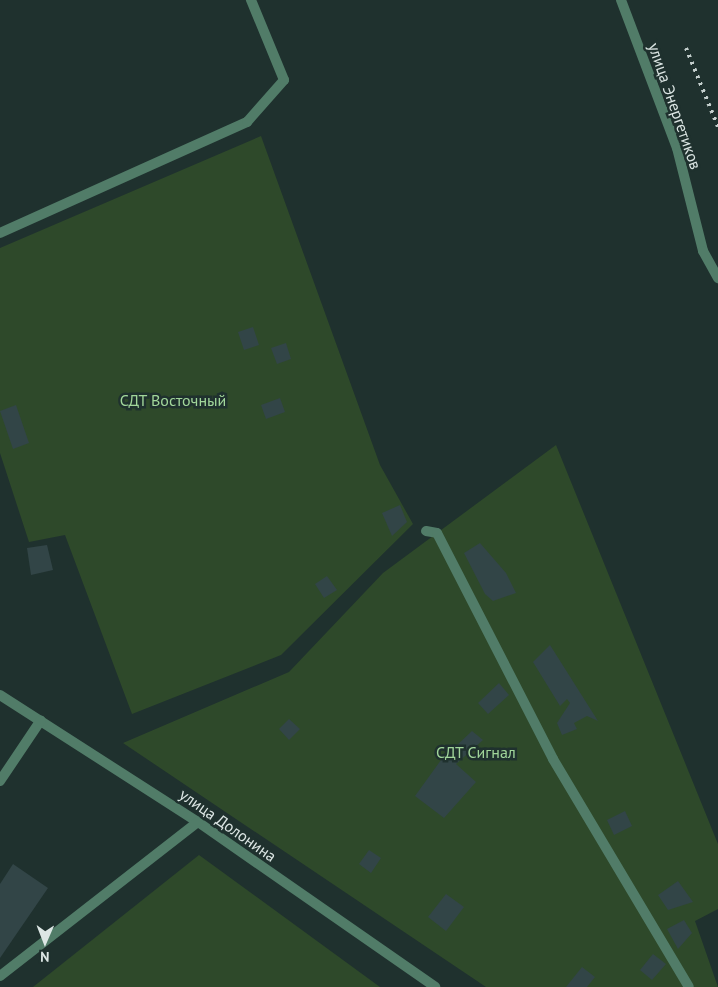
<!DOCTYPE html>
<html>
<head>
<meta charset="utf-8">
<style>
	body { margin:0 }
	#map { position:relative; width:718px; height:987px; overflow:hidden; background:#1f312e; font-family:"PT Sans",sans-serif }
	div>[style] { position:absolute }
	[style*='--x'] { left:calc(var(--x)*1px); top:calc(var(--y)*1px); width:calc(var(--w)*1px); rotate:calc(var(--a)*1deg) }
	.green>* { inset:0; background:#2e492a }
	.building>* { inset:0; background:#324547 }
	.lane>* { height:10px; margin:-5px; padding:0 5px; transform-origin:5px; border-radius:5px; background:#517c68 }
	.street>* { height:10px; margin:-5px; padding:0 5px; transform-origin:5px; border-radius:5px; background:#517c68 }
	.rail>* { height:4px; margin-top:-2px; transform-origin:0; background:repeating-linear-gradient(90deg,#c4cfcd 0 2.5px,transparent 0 7.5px) }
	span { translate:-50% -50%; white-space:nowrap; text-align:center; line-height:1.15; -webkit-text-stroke:5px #1f312e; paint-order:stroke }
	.street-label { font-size:16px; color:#dce6e4 }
	.park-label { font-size:16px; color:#a1d69a }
	.north { position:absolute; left:20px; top:917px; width:50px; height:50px; -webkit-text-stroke:4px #1f312e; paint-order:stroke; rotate:181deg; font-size:14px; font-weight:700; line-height:20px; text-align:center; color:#dce6e4 }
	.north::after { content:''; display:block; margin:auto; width:18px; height:22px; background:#dce6e4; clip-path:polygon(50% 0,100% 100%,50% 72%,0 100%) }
</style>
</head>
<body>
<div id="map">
	<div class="green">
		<div style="clip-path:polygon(261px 136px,380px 465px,413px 524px,281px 655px,132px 714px,65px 535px,29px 542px,0 453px,0 248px)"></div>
		<div style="clip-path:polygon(556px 445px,718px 844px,718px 909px,695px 921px,718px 987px,486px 987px,123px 743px,289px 672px,383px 573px)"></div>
		<div style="clip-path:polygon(199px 855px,380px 987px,33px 987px)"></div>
	</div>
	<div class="building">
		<div style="clip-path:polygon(253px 327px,259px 345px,244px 350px,238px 332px)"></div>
		<div style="clip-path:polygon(286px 343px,291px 359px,277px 364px,271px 348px)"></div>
		<div style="clip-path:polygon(280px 398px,285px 412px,266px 419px,261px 405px)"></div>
		<div style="clip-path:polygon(16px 405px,29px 443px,13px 449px,0 411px)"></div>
		<div style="clip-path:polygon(400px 505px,407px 522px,392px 536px,382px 513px)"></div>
		<div style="clip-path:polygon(480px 543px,506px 573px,516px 593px,493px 601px,485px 594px,464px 553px)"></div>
		<div style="clip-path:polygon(47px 545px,53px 570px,31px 575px,27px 548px)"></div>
		<div style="clip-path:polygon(327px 576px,337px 590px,324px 598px,315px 584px)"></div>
		<div style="clip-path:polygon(550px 645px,598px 721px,587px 716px,574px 723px,577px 729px,562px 735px,557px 723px,570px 703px,567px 699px,560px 706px,533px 662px)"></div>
		<div style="clip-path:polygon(499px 683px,509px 695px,488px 714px,478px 703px)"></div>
		<div style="clip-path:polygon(289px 719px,300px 729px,289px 740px,279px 729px)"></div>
		<div style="clip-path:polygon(472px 731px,483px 740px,456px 764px,476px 782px,444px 818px,415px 796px,441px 760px)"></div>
		<div style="clip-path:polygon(625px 811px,632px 826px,614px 835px,607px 820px)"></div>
		<div style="clip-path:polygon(369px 850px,381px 858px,371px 873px,359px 864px)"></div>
		<div style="clip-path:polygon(13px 864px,48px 888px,0 958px,0 884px)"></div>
		<div style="clip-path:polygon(678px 881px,693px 902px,668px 910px,658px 895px)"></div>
		<div style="clip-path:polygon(446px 894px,464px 907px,446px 931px,428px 917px)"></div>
		<div style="clip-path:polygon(684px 920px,692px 933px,678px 949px,667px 929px)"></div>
		<div style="clip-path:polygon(653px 954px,666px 964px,652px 980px,640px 970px)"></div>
		<div style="clip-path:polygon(582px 967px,595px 977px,587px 987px,566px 987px)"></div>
	</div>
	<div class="lane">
		<div style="--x:0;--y:233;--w:271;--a:-24.2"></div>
		<div style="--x:247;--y:122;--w:56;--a:-48.6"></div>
		<div style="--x:284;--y:80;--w:87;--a:-112.4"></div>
	</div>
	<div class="street">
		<div style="--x:621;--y:0;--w:158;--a:69.3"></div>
		<div style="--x:677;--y:148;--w:106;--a:75.8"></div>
		<div style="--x:703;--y:251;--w:31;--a:61"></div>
		<div style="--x:426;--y:531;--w:11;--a:10"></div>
		<div style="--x:437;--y:533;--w:254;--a:62.8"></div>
		<div style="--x:553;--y:759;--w:265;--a:59.2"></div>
		<div style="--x:0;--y:695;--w:235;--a:32.7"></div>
		<div style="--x:198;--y:822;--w:289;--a:34.8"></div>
		<div style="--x:0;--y:781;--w:73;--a:-56.1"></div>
		<div style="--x:0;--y:976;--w:251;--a:-37.9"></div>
	</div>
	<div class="rail">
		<div style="--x:686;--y:48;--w:85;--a:67.9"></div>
	</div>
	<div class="street-label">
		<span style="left:675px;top:106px;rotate:71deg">улица Энергетиков</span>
		<span style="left:228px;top:825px;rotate:35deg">улица Долонина</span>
	</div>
	<div class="park-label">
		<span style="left:173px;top:400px">СДТ Восточный</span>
		<span style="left:476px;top:752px">СДТ Сигнал</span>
	</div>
	<div class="north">N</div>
</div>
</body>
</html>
